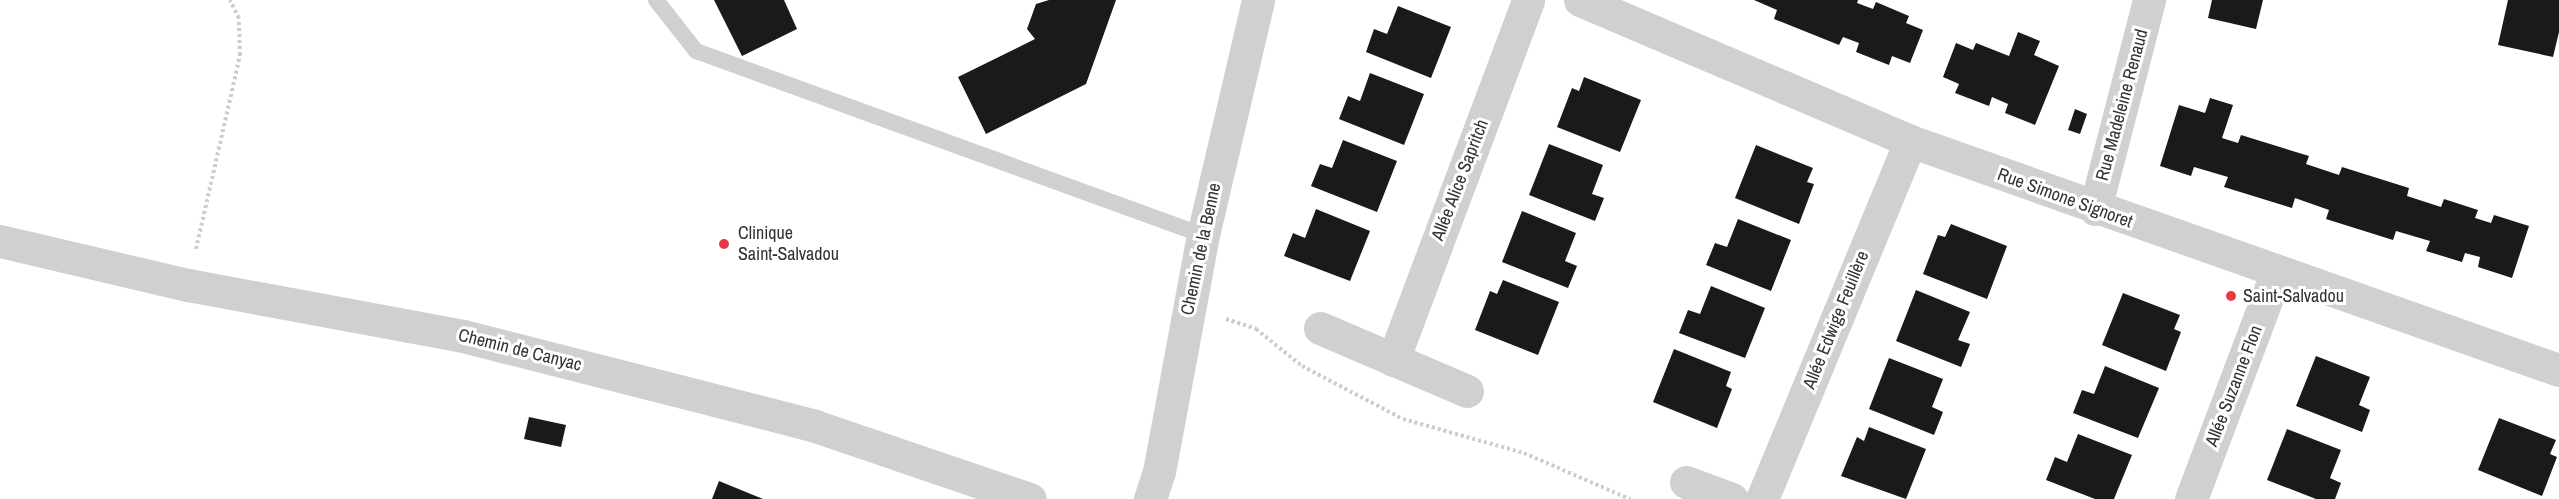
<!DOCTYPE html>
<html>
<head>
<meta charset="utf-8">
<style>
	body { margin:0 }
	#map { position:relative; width:2559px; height:499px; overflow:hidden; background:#fff; font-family:"Archivo Narrow",sans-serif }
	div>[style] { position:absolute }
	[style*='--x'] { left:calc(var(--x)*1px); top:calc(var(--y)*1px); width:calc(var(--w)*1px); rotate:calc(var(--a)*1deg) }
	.building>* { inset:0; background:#1a1a1a }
	.path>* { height:4px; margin-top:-2px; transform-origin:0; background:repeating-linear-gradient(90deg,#cdcdcd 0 3px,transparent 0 6px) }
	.lane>* { height:16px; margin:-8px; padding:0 8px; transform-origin:8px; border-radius:8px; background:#d0d0d0 }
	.street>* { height:33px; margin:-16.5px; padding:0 16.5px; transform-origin:16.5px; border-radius:16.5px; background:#d0d0d0 }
	.dots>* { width:16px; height:16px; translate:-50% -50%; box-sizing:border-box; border:3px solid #fff; border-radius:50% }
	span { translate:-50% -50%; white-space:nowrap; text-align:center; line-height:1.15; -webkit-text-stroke:6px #fff; paint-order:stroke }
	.street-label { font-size:18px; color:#333 }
	.poi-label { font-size:18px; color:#333 }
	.left { translate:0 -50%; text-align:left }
</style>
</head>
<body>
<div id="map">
	<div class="building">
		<div style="clip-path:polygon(714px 0,784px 0,797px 29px,742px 56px)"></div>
		<div style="clip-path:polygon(1049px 0,1116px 0,1086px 84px,986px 134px,958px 77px,1035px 39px,1027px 29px,1036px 4px)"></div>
		<div style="clip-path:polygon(1754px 0,1858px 0,1857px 3px,1873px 9px,1876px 2px,1909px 16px,1906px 23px,1923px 30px,1910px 63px,1892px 56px,1889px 65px,1856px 52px,1859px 43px,1843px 37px,1839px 45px,1774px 19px,1777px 10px)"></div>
		<div style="clip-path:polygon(2212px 0,2263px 0,2256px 29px,2208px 18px)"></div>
		<div style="clip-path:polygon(2508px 0,2559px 0,2559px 32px,2553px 57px,2498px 45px)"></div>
		<div style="clip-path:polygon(1398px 6px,1451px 27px,1431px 78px,1366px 52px,1374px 29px,1387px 34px)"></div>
		<div style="clip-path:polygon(2018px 32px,2040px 41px,2034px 55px,2059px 66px,2035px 125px,2005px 113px,2008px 104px,1992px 97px,1989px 106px,1955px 93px,1959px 84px,1943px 77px,1956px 43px,1973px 50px,1976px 43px,2009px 56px)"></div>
		<div style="clip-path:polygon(1370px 73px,1424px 94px,1404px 145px,1339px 119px,1348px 96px,1360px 101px)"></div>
		<div style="clip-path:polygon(1584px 77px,1641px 100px,1620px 152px,1557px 127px,1572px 88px,1579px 91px)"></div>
		<div style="clip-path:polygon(2210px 98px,2233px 105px,2222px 138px,2238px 143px,2241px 135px,2309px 156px,2306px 164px,2339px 175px,2342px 167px,2409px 188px,2407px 196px,2441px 207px,2444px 199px,2478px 210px,2475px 218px,2491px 223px,2494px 215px,2529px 226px,2512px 278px,2478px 267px,2480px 257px,2465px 253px,2462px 262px,2426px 251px,2430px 241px,2396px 231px,2393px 240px,2326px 219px,2329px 210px,2295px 198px,2292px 208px,2224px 187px,2228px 177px,2194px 167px,2191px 176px,2160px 166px,2179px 105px,2205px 113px)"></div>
		<div style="clip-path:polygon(2075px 109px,2087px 114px,2080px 134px,2068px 130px)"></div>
		<div style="clip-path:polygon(1343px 140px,1397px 161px,1377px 212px,1311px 186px,1320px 164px,1332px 168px)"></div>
		<div style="clip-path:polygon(1549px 144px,1603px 165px,1592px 194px,1604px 198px,1595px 221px,1529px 195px)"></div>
		<div style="clip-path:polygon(1756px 145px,1813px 168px,1807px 182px,1814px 184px,1799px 224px,1735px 198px)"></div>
		<div style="clip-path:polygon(1316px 209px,1370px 231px,1350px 281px,1284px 256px,1293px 233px,1305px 238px)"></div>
		<div style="clip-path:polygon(1522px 211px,1576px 233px,1565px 261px,1577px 266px,1568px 288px,1502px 262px)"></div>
		<div style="clip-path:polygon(1738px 219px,1791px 240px,1771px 291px,1706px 265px,1715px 243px,1727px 247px)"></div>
		<div style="clip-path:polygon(1951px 224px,2007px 246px,1987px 299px,1923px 274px,1938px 235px,1945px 237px)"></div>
		<div style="clip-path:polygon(1503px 280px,1559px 302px,1538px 355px,1475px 330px,1490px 291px,1497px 294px)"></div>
		<div style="clip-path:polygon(1711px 286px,1765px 308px,1745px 358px,1679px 333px,1688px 310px,1700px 314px)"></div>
		<div style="clip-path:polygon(1916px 290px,1970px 312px,1958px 340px,1970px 344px,1961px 367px,1896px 341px)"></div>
		<div style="clip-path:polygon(2123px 293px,2180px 315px,2174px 329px,2181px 332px,2166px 371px,2102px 345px)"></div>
		<div style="clip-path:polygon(1674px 349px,1731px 372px,1726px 386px,1732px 389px,1717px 428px,1653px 402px)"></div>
		<div style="clip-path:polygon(2316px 356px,2370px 377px,2359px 405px,2370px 410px,2362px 432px,2296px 406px)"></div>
		<div style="clip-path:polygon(1889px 358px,1943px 379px,1932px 407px,1943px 412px,1934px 435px,1869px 409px)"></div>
		<div style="clip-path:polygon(2105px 366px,2159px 388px,2138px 438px,2073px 413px,2082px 390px,2094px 394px)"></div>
		<div style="clip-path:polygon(529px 417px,566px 425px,561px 447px,524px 439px)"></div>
		<div style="clip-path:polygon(2499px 418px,2556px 440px,2550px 454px,2557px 457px,2542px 496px,2478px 470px)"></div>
		<div style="clip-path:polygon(1869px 427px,1926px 449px,1906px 499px,1841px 476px,1857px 437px,1864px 441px)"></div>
		<div style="clip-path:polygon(2287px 429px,2341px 450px,2330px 478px,2341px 483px,2335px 499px,2316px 499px,2267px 480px)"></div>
		<div style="clip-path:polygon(2078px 434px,2132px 455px,2114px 499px,2095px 499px,2046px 480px,2055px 457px,2067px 462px)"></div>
		<div style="clip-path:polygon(719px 481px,763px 499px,712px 499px)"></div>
	</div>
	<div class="path">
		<div style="--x:196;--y:249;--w:199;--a:-77.2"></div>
		<div style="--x:240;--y:55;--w:37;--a:-92"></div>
		<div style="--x:239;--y:18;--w:20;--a:-117"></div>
		<div style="--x:1226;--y:319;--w:32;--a:18"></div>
		<div style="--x:1256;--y:329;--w:59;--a:38.8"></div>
		<div style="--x:1302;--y:366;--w:114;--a:27.7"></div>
		<div style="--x:1403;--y:419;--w:126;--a:15.7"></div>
		<div style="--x:1524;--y:453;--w:116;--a:23.5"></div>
	</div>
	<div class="lane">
		<div style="--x:656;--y:0;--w:65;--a:51.9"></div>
		<div style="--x:696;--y:51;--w:539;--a:19.95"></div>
	</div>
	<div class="street">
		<div style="--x:1580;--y:0;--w:359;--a:23.1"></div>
		<div style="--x:1910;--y:141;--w:688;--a:19.44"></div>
		<div style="--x:2095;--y:209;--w:216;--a:-75.5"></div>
		<div style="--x:0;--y:241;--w:193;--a:13.2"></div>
		<div style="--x:188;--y:285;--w:280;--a:10.5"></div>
		<div style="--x:463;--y:336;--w:363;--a:14.3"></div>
		<div style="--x:815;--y:426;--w:227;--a:18.8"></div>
		<div style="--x:1320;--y:328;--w:160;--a:23.2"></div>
		<div style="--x:1393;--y:360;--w:384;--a:-69.4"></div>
		<div style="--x:1686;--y:482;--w:49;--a:20.3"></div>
		<div style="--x:1150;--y:499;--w:28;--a:-72"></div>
		<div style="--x:1159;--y:472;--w:241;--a:-79.5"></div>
		<div style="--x:1203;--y:235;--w:241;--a:-76.8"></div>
		<div style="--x:1762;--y:499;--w:387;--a:-67.5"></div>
		<div style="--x:2191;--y:499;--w:243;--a:-69.3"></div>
	</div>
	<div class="dots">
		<div style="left:724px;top:244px;background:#e63946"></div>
		<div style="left:2231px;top:296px;background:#e63946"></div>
	</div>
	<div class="street-label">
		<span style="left:2122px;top:105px;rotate:-75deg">Rue Madeleine Renaud</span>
		<span style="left:1460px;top:180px;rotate:-69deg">Allée Alice Sapritch</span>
		<span style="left:2065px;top:198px;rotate:20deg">Rue Simone Signoret</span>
		<span style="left:1201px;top:249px;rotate:-78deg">Chemin de la Benne</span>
		<span style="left:1836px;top:320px;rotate:-68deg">Allée Edwige Feuillère</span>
		<span style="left:520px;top:350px;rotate:14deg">Chemin de Canyac</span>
		<span style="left:2234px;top:386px;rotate:-69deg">Allée Suzanne Flon</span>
	</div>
	<div class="poi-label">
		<span class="left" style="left:738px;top:244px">Clinique<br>Saint-Salvadou</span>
		<span class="left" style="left:2243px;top:296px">Saint-Salvadou</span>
	</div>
</div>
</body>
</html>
